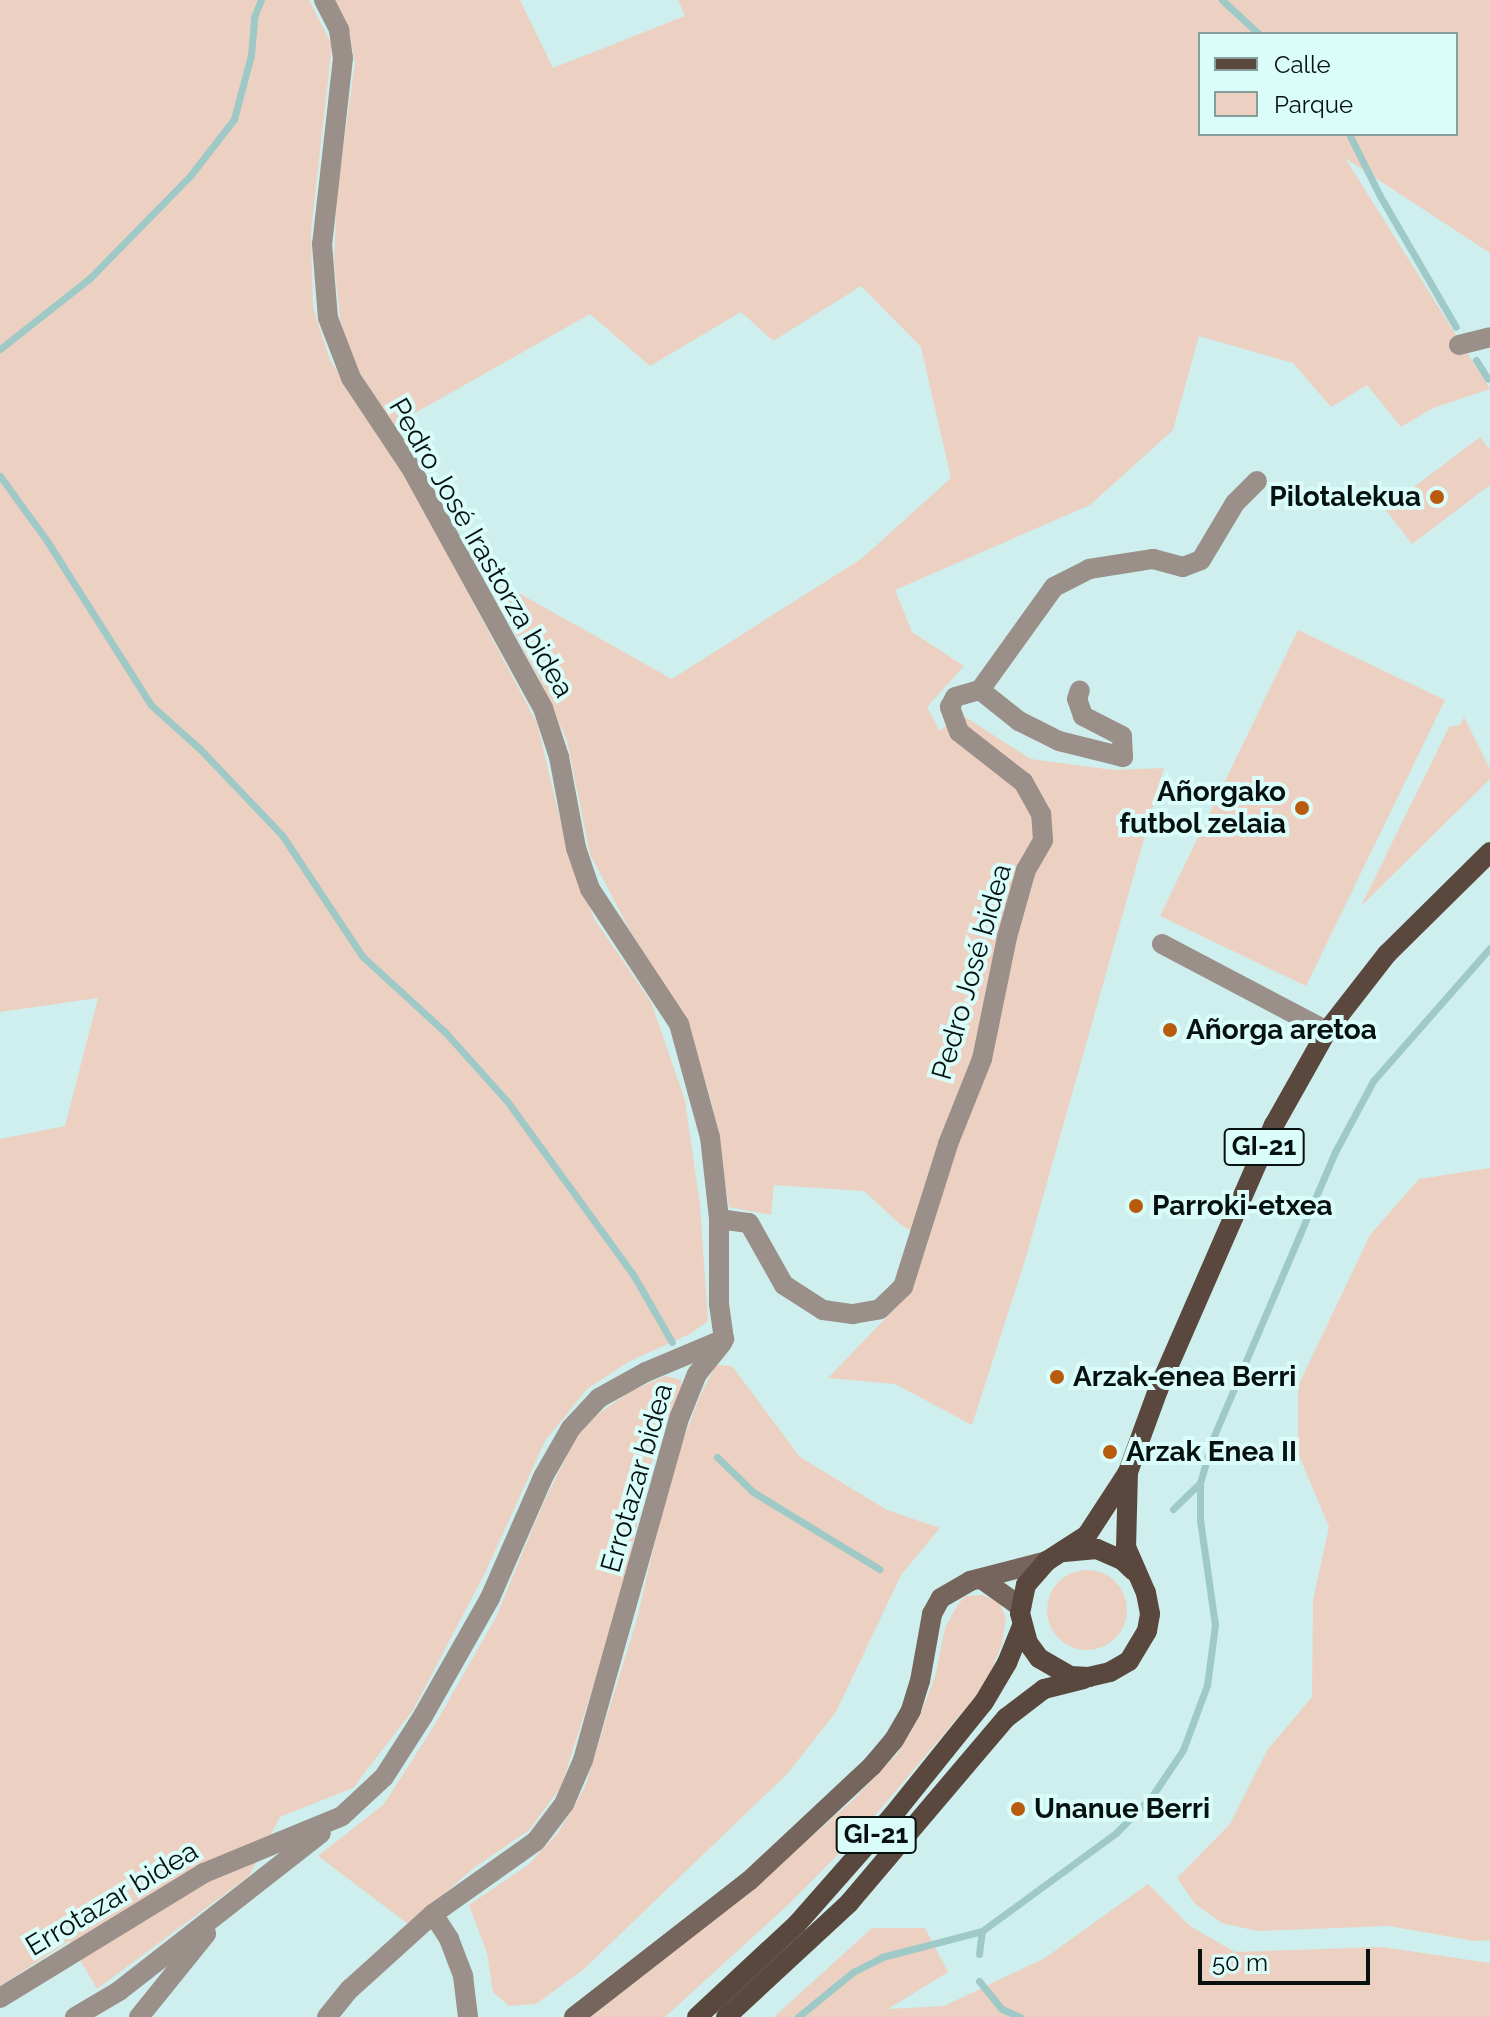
<!DOCTYPE html>
<html>
<head>
<meta charset="utf-8">
<style>
	body { margin:0 }
	#map { position:relative; width:1490px; height:2017px; overflow:hidden; background:#ceefed; font-family:Raleway,sans-serif }
	div>[style] { position:absolute }
	[style*='--x'] { left:calc(var(--x)*1px); top:calc(var(--y)*1px); width:calc(var(--w)*1px); rotate:calc(var(--a)*1deg) }
	.green>* { inset:0; background:#ecd1c2 }
	.round { border-radius:50% }
	.stream>* { height:7px; margin:-3.5px; padding:0 3.5px; transform-origin:3.5px; border-radius:3.5px; background:#9ec9c6 }
	.street>* { height:20px; margin:-10px; padding:0 10px; transform-origin:10px; border-radius:10px; background:#9a8f89 }
	.secondary>* { height:20px; margin:-10px; padding:0 10px; transform-origin:10px; border-radius:10px; background:#75655d }
	.primary>* { height:20px; margin:-10px; padding:0 10px; transform-origin:10px; border-radius:10px; background:#5a483e }
	.dots>* { width:22px; height:22px; translate:-50% -50%; box-sizing:border-box; border:4px solid #dbfdfa; border-radius:50% }
	span { translate:-50% -50%; white-space:nowrap; text-align:center; line-height:1.15; -webkit-text-stroke:8px #dbfdfa; paint-order:stroke }
	.shield-label span { padding:2px 6px; background:#dbfdfa; border:2px solid; border-radius:6px; -webkit-text-stroke-width:0 }
	.shield-label { font-size:26px; color:#061110; font-weight:700 }
	.poi-label { font-size:28px; color:#061110; font-weight:700 }
	.right { translate:-100% -50%; text-align:right }
	.left { translate:0 -50%; text-align:left }
	.street-label { font-size:28px; color:#061110 }
	.legend { position:absolute; left:1198px; top:32px; width:260px; height:104px; box-sizing:border-box; background:#dbfdfa; border:2px solid #869f9c; margin:0; padding:10px 14px; list-style:none; font-size:24px; color:#061110 }
	.legend li { display:flex; align-items:center; gap:16px; height:40px }
	.legend b { width:40px; border:2px solid #869f9c }
	.scale { position:absolute; left:1198px; top:1949px; width:172px; height:36px; box-sizing:border-box; border:4px solid #061110; border-top:0; padding-left:10px; font-size:24px; line-height:28px; white-space:nowrap; color:#061110; -webkit-text-stroke:6px #dbfdfa; paint-order:stroke }
</style>
</head>
<body>
<div id="map">
	<div class="green">
		<div style="clip-path:polygon(0 0,309px 0,332px 45px,311px 231px,313px 308px,330px 360px,406px 475px,537px 723px,570px 861px,595px 920px,651px 1002px,685px 1100px,700px 1205px,708px 1321px,690px 1334px,630px 1361px,587px 1389px,545px 1441px,485px 1573px,413px 1710px,353px 1788px,280px 1817px,249px 1876px,97px 1989px,69px 1941px,0 1986px,0 1139px,65px 1126px,98px 998px,0 1012px)"></div>
		<div style="clip-path:polygon(evenodd,335px 0,520px 0,553px 68px,685px 16px,678px 0,1490px 0,1490px 253px,1345px 158px,1490px 389px,1433px 408px,1401px 427px,1367px 385px,1331px 407px,1293px 363px,1199px 336px,1173px 430px,1090px 505px,895px 590px,912px 632px,964px 666px,927px 707px,940px 731px,959px 713px,1031px 759px,1113px 770px,1164px 768px,1026px 1257px,972px 1425px,895px 1384px,828px 1378px,907px 1296px,929px 1241px,901px 1225px,864px 1191px,774px 1185px,771px 1215px,729px 1207px,713px 1107px,685px 1018px,629px 929px,590px 854px,567px 741px,541px 682px,483px 573px,672px 679px,861px 559px,951px 478px,921px 347px,861px 286px,773px 341px,741px 312px,650px 366px,590px 314px,392px 426px,350px 356px,340px 319px,334px 262px,337px 191px,355px 63px,348px 25px,335px 0,1200px 34px,1456px 34px,1456px 134px,1200px 134px,1200px 34px)"></div>
		<div style="clip-path:polygon(1480px 437px,1490px 450px,1490px 485px,1412px 544px,1385px 509px)"></div>
		<div style="clip-path:polygon(1298px 630px,1445px 700px,1306px 986px,1160px 916px)"></div>
		<div style="clip-path:polygon(1464px 717px,1490px 769px,1490px 779px,1361px 906px,1449px 727px,1460px 725px)"></div>
		<div style="clip-path:polygon(1490px 1168px,1490px 1940px,1474px 1941px,1389px 1926px,1257px 1931px,1222px 1923px,1195px 1904px,1177px 1878px,1230px 1824px,1268px 1749px,1312px 1697px,1313px 1600px,1329px 1527px,1298px 1453px,1298px 1386px,1370px 1235px,1419px 1179px)"></div>
		<div style="clip-path:polygon(716px 1365px,732px 1366px,800px 1457px,887px 1510px,940px 1528px,901px 1575px,836px 1712px,788px 1773px,584px 1969px,536px 2004px,509px 2006px,493px 1992px,487px 1953px,469px 1905px,528px 1865px,558px 1833px,585px 1787px,637px 1619px,671px 1473px,699px 1398px)"></div>
		<div style="clip-path:polygon(666px 1376px,681px 1380px,682px 1393px,658px 1437px,615px 1618px,561px 1787px,529px 1830px,474px 1868px,408px 1924px,318px 1856px,384px 1804px,434px 1726px,496px 1617px,542px 1506px,577px 1435px,598px 1414px,631px 1391px)"></div>
		<div class="round" style="left:1047px;top:1570px;width:80px;height:80px"></div>
		<div style="clip-path:polygon(982px 1595px,999px 1602px,1006px 1618px,1002px 1644px,985px 1685px,867px 1825px,789px 1904px,665px 2017px,589px 2017px,768px 1874px,852px 1801px,898px 1753px,920px 1715px,935px 1677px,945px 1628px,958px 1604px,966px 1596px)"></div>
		<div style="clip-path:polygon(1148px 1884px,1190px 1926px,1235px 1952px,1382px 1947px,1490px 1963px,1490px 2017px,774px 2017px,872px 1928px,925px 1928px,948px 1972px,888px 2009px,944px 2006px,1045px 1958px)"></div>
	</div>
	<div class="stream">
		<div style="--x:1222;--y:0;--w:50;--a:42.6"></div>
		<div style="--x:1349;--y:134;--w:69;--a:63.4"></div>
		<div style="--x:1380;--y:196;--w:151;--a:59.9"></div>
		<div style="--x:0;--y:349;--w:115;--a:-38.3"></div>
		<div style="--x:90;--y:278;--w:143;--a:-45.6"></div>
		<div style="--x:190;--y:176;--w:72;--a:-52.3"></div>
		<div style="--x:234;--y:119;--w:66;--a:-75.1"></div>
		<div style="--x:251;--y:55;--w:38;--a:-85"></div>
		<div style="--x:254;--y:17;--w:18;--a:-68"></div>
		<div style="--x:1476;--y:360;--w:22;--a:58"></div>
		<div style="--x:0;--y:476;--w:80;--a:54.1"></div>
		<div style="--x:47;--y:541;--w:194;--a:57.6"></div>
		<div style="--x:151;--y:705;--w:66;--a:41.9"></div>
		<div style="--x:200;--y:749;--w:119;--a:46.4"></div>
		<div style="--x:282;--y:835;--w:145;--a:56.5"></div>
		<div style="--x:362;--y:956;--w:113;--a:42.5"></div>
		<div style="--x:445;--y:1032;--w:93;--a:48.1"></div>
		<div style="--x:507;--y:1101;--w:216;--a:54"></div>
		<div style="--x:634;--y:1276;--w:76;--a:60.1"></div>
		<div style="--x:717;--y:1457;--w:50;--a:44.2"></div>
		<div style="--x:753;--y:1492;--w:148;--a:31.4"></div>
		<div style="--x:1173;--y:1509;--w:37;--a:-44"></div>
		<div style="--x:979;--y:1954;--w:23;--a:-83"></div>
		<div style="--x:979;--y:1981;--w:36;--a:51"></div>
		<div style="--x:1002;--y:2009;--w:20;--a:24"></div>
		<div style="--x:798;--y:2017;--w:71;--a:-39.3"></div>
		<div style="--x:853;--y:1972;--w:33;--a:-27"></div>
		<div style="--x:882;--y:1957;--w:103;--a:-14.6"></div>
		<div style="--x:982;--y:1931;--w:166;--a:-36.2"></div>
		<div style="--x:1116;--y:1833;--w:52;--a:-45.8"></div>
		<div style="--x:1152;--y:1796;--w:55;--a:-56"></div>
		<div style="--x:1183;--y:1750;--w:69;--a:-69.7"></div>
		<div style="--x:1207;--y:1685;--w:61;--a:-82.4"></div>
		<div style="--x:1215;--y:1625;--w:106;--a:-98.1"></div>
		<div style="--x:1200;--y:1520;--w:37;--a:-90"></div>
		<div style="--x:1200;--y:1483;--w:47;--a:-73.9"></div>
		<div style="--x:1213;--y:1438;--w:311;--a:-66.9"></div>
		<div style="--x:1335;--y:1152;--w:81;--a:-61.8"></div>
		<div style="--x:1373;--y:1081;--w:177;--a:-48.7"></div>
	</div>
	<div class="street">
		<div style="--x:324;--y:0;--w:34;--a:63"></div>
		<div style="--x:339;--y:30;--w:28;--a:82"></div>
		<div style="--x:343;--y:58;--w:187;--a:96.4"></div>
		<div style="--x:322;--y:244;--w:74;--a:85.4"></div>
		<div style="--x:328;--y:318;--w:64;--a:69"></div>
		<div style="--x:351;--y:378;--w:108;--a:56.3"></div>
		<div style="--x:411;--y:468;--w:274;--a:61.2"></div>
		<div style="--x:543;--y:708;--w:52;--a:71.9"></div>
		<div style="--x:559;--y:757;--w:93;--a:79.4"></div>
		<div style="--x:576;--y:848;--w:43;--a:71.1"></div>
		<div style="--x:590;--y:889;--w:162;--a:56.6"></div>
		<div style="--x:679;--y:1024;--w:117;--a:74.7"></div>
		<div style="--x:710;--y:1137;--w:82;--a:83.7"></div>
		<div style="--x:719;--y:1219;--w:85;--a:90"></div>
		<div style="--x:719;--y:1304;--w:35;--a:82"></div>
		<div style="--x:1459;--y:345;--w:32;--a:-14"></div>
		<div style="--x:980;--y:690;--w:127;--a:-54.3"></div>
		<div style="--x:1054;--y:587;--w:39;--a:-27"></div>
		<div style="--x:1089;--y:569;--w:65;--a:-8.9"></div>
		<div style="--x:1153;--y:559;--w:31;--a:15"></div>
		<div style="--x:1183;--y:567;--w:19;--a:-21"></div>
		<div style="--x:1201;--y:560;--w:66;--a:-59.2"></div>
		<div style="--x:1235;--y:503;--w:31;--a:-45"></div>
		<div style="--x:1162;--y:944;--w:187;--a:27.8"></div>
		<div style="--x:719;--y:1219;--w:30;--a:8"></div>
		<div style="--x:749;--y:1223;--w:71;--a:60.6"></div>
		<div style="--x:784;--y:1285;--w:46;--a:32.7"></div>
		<div style="--x:823;--y:1310;--w:30;--a:8"></div>
		<div style="--x:853;--y:1314;--w:27;--a:-10"></div>
		<div style="--x:880;--y:1309;--w:32;--a:-44"></div>
		<div style="--x:903;--y:1287;--w:150;--a:-72.5"></div>
		<div style="--x:948;--y:1144;--w:92;--a:-68.2"></div>
		<div style="--x:982;--y:1059;--w:125;--a:-78.4"></div>
		<div style="--x:1007;--y:937;--w:70;--a:-74.2"></div>
		<div style="--x:1026;--y:870;--w:34;--a:-60"></div>
		<div style="--x:1043;--y:840;--w:26;--a:-94"></div>
		<div style="--x:1041;--y:814;--w:37;--a:-119"></div>
		<div style="--x:1023;--y:782;--w:81;--a:-142"></div>
		<div style="--x:959;--y:732;--w:27;--a:-110"></div>
		<div style="--x:950;--y:707;--w:11;--a:-63"></div>
		<div style="--x:955;--y:697;--w:26;--a:-16"></div>
		<div style="--x:980;--y:690;--w:50;--a:38.5"></div>
		<div style="--x:1019;--y:721;--w:45;--a:26.6"></div>
		<div style="--x:1059;--y:741;--w:66;--a:14"></div>
		<div style="--x:1123;--y:757;--w:21;--a:-93"></div>
		<div style="--x:1122;--y:736;--w:44;--a:-152.9"></div>
		<div style="--x:1083;--y:716;--w:18;--a:-109"></div>
		<div style="--x:1077;--y:699;--w:9;--a:-72"></div>
		<div style="--x:433;--y:1914;--w:30;--a:57"></div>
		<div style="--x:449;--y:1939;--w:40;--a:69"></div>
		<div style="--x:463;--y:1976;--w:41;--a:83"></div>
		<div style="--x:0;--y:1998;--w:239;--a:-31.5"></div>
		<div style="--x:204;--y:1873;--w:149;--a:-22.4"></div>
		<div style="--x:342;--y:1816;--w:57;--a:-42.9"></div>
		<div style="--x:384;--y:1777;--w:72;--a:-57.4"></div>
		<div style="--x:423;--y:1716;--w:136;--a:-60.4"></div>
		<div style="--x:490;--y:1598;--w:132;--a:-66.3"></div>
		<div style="--x:543;--y:1477;--w:56;--a:-60.3"></div>
		<div style="--x:571;--y:1428;--w:41;--a:-47"></div>
		<div style="--x:599;--y:1398;--w:54;--a:-29"></div>
		<div style="--x:646;--y:1372;--w:85;--a:-22.9"></div>
		<div style="--x:75;--y:2017;--w:51;--a:-30.6"></div>
		<div style="--x:119;--y:1991;--w:256;--a:-38"></div>
		<div style="--x:139;--y:2017;--w:107;--a:-51.1"></div>
		<div style="--x:327;--y:2017;--w:36;--a:-51"></div>
		<div style="--x:350;--y:1989;--w:112;--a:-42.1"></div>
		<div style="--x:433;--y:1914;--w:126;--a:-35.3"></div>
		<div style="--x:536;--y:1841;--w:46;--a:-52.9"></div>
		<div style="--x:564;--y:1804;--w:48;--a:-66.6"></div>
		<div style="--x:583;--y:1760;--w:357;--a:-74.3"></div>
		<div style="--x:680;--y:1416;--w:45;--a:-68"></div>
		<div style="--x:697;--y:1374;--w:40;--a:-51"></div>
	</div>
	<div class="secondary">
		<div style="--x:983;--y:1580;--w:47;--a:35.4"></div>
		<div style="--x:574;--y:2017;--w:222;--a:-37.9"></div>
		<div style="--x:749;--y:1881;--w:168;--a:-43.1"></div>
		<div style="--x:872;--y:1766;--w:34;--a:-50"></div>
		<div style="--x:894;--y:1740;--w:34;--a:-60"></div>
		<div style="--x:911;--y:1710;--w:30;--a:-73"></div>
		<div style="--x:920;--y:1681;--w:68;--a:-79.8"></div>
		<div style="--x:932;--y:1614;--w:18;--a:-61"></div>
		<div style="--x:941;--y:1598;--w:34;--a:-30"></div>
		<div style="--x:970;--y:1581;--w:80;--a:-14.6"></div>
	</div>
	<div class="primary">
		<div style="--x:1128;--y:1472;--w:75;--a:91.5"></div>
		<div style="--x:1126;--y:1547;--w:50;--a:66.5"></div>
		<div style="--x:1146;--y:1593;--w:21;--a:79"></div>
		<div style="--x:1150;--y:1614;--w:17;--a:100"></div>
		<div style="--x:1147;--y:1631;--w:35;--a:121"></div>
		<div style="--x:1129;--y:1661;--w:22;--a:150"></div>
		<div style="--x:1110;--y:1672;--w:22;--a:167"></div>
		<div style="--x:1089;--y:1677;--w:19;--a:-177"></div>
		<div style="--x:1070;--y:1676;--w:36;--a:-150"></div>
		<div style="--x:1039;--y:1658;--w:19;--a:-126"></div>
		<div style="--x:1028;--y:1643;--w:31;--a:-105"></div>
		<div style="--x:1020;--y:1613;--w:29;--a:-78"></div>
		<div style="--x:1026;--y:1585;--w:32;--a:-49"></div>
		<div style="--x:1047;--y:1561;--w:48;--a:-33"></div>
		<div style="--x:1087;--y:1535;--w:75;--a:-56.9"></div>
		<div style="--x:1128;--y:1472;--w:87;--a:-69.9"></div>
		<div style="--x:1158;--y:1390;--w:289;--a:-66.4"></div>
		<div style="--x:1274;--y:1125;--w:108;--a:-60.6"></div>
		<div style="--x:1327;--y:1031;--w:98;--a:-52.1"></div>
		<div style="--x:1387;--y:954;--w:145;--a:-44.7"></div>
		<div style="--x:1064;--y:1552;--w:33;--a:-5"></div>
		<div style="--x:1097;--y:1549;--w:27;--a:24"></div>
		<div style="--x:1122;--y:1560;--w:16;--a:43"></div>
		<div style="--x:697;--y:2017;--w:137;--a:-42.9"></div>
		<div style="--x:797;--y:1924;--w:145;--a:-48.6"></div>
		<div style="--x:893;--y:1815;--w:145;--a:-51.2"></div>
		<div style="--x:984;--y:1702;--w:45;--a:-59.5"></div>
		<div style="--x:1007;--y:1663;--w:40;--a:-68"></div>
		<div style="--x:726;--y:2017;--w:168;--a:-42.8"></div>
		<div style="--x:849;--y:1903;--w:243;--a:-49.7"></div>
		<div style="--x:1006;--y:1718;--w:48;--a:-37.3"></div>
		<div style="--x:1044;--y:1689;--w:41;--a:-14"></div>
	</div>
	<div class="dots">
		<div style="left:1437px;top:497px;background:#b95b0e"></div>
		<div style="left:1302px;top:808px;background:#b95b0e"></div>
		<div style="left:1170px;top:1030px;background:#b95b0e"></div>
		<div style="left:1136px;top:1206px;background:#b95b0e"></div>
		<div style="left:1057px;top:1377px;background:#b95b0e"></div>
		<div style="left:1110px;top:1452px;background:#b95b0e"></div>
		<div style="left:1018px;top:1809px;background:#b95b0e"></div>
	</div>
	<div class="shield-label">
		<span style="left:1264px;top:1147px">GI-21</span>
		<span style="left:876px;top:1835px">GI-21</span>
	</div>
	<div class="poi-label">
		<span class="right" style="left:1421px;top:497px">Pilotalekua</span>
		<span class="right" style="left:1286px;top:808px">Añorgako<br>futbol zelaia</span>
		<span class="left" style="left:1186px;top:1030px">Añorga aretoa</span>
		<span class="left" style="left:1152px;top:1206px">Parroki-etxea</span>
		<span class="left" style="left:1073px;top:1377px">Arzak-enea Berri</span>
		<span class="left" style="left:1126px;top:1452px">Arzak Enea II</span>
		<span class="left" style="left:1034px;top:1809px">Unanue Berri</span>
	</div>
	<div class="street-label">
		<span style="left:481px;top:548px;rotate:60deg">Pedro José Irastorza bidea</span>
		<span style="left:972px;top:972px;rotate:-74deg">Pedro José bidea</span>
		<span style="left:637px;top:1478px;rotate:-74deg">Errotazar bidea</span>
		<span style="left:112px;top:1899px;rotate:-31deg">Errotazar bidea</span>
	</div>
	<ul class="legend">
	<li><b style="height:10px;background:#5a483e"></b>Calle</li>
	<li><b style="height:22px;background:#ecd1c2"></b>Parque</li>
	</ul>
	<div class="scale">50 m</div>
</div>
</body>
</html>
